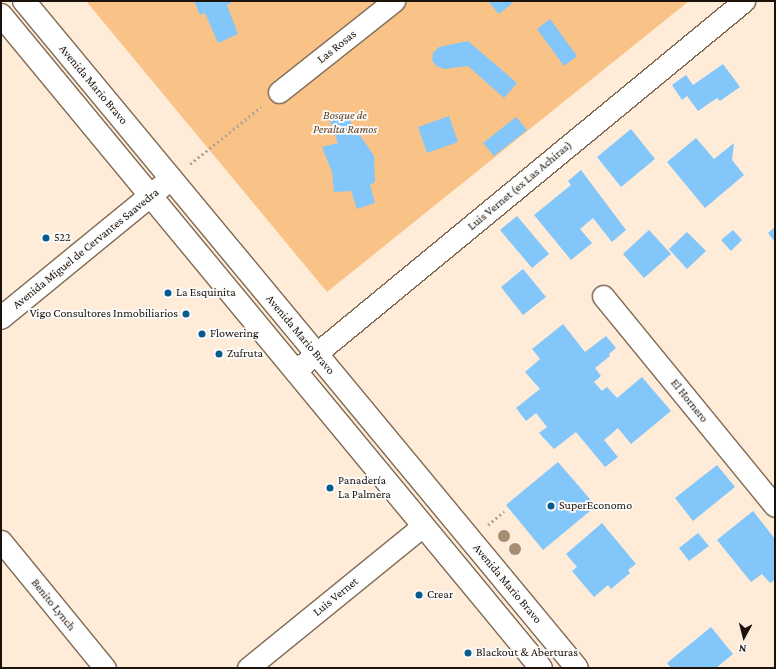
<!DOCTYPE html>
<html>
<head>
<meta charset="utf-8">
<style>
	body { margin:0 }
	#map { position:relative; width:776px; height:669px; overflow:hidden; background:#feebd8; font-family:"Crimson Pro",serif }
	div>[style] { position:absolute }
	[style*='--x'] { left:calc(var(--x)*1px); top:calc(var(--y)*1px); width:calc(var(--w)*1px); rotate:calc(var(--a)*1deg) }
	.green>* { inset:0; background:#f9c387 }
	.building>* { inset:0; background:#82c6fa }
	.path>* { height:2.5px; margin-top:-1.25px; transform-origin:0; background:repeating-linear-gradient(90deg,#b3a394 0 2px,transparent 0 5px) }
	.roads { filter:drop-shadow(1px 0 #806b56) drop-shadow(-1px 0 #806b56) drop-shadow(0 1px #806b56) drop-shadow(0 -1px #806b56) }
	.minor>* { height:21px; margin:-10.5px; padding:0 10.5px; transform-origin:10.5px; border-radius:10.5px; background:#fff }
	.tertiary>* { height:22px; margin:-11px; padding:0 11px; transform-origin:11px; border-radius:11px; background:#fff }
	.secondary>* { height:22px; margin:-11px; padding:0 11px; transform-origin:11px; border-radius:11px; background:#fff }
	.trees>* { width:12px; height:12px; margin:-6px; border-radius:50%; background:#a58d72 }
	.dots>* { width:11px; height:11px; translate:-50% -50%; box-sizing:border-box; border:2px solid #fcfcfc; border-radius:50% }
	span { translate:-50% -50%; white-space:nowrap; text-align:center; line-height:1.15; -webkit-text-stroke:3.5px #fcfcfc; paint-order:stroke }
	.street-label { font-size:12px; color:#1b130b }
	.park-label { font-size:12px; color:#5d401f; font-style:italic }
	.poi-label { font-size:12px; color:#1b130b }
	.left { translate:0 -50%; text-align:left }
	.right { translate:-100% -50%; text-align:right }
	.frame { position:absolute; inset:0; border:2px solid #1b130b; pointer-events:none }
	.north { position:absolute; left:724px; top:617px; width:40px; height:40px; -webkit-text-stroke:3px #fcfcfc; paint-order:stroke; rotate:187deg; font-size:11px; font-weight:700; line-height:16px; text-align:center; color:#1b130b }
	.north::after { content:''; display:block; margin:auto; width:14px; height:18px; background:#1b130b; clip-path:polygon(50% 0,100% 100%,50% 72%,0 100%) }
</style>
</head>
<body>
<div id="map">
	<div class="green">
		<div style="clip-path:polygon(86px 1px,689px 1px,327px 292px)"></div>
	</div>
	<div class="building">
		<div style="clip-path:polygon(194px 1px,231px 1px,231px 3px,227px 5px,238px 34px,218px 43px,205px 13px,200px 15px)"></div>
		<div style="clip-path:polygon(488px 1px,515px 1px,499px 14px)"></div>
		<div style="clip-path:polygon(550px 19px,577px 56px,564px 66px,537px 29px)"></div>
		<div style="clip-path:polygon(468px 41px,517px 83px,504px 98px,468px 66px,444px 69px,436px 66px,432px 60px,433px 53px,439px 47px)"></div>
		<div style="clip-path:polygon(723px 64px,740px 87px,720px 101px,717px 98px,698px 111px,687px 96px,682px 100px,672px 85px,686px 75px,693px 85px)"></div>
		<div style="clip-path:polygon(348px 114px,356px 136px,360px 135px,374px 156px,375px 182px,370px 185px,375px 203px,357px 209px,351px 191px,334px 192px,332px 172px,322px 147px,338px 143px,330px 122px)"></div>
		<div style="clip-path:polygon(449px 116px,458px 142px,427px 153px,418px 127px)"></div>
		<div style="clip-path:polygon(516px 117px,527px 130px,494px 156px,483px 143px)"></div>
		<div style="clip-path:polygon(631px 129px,655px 159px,621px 187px,597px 157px)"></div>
		<div style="clip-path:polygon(696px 138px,714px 159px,734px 143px,732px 160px,744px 175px,705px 208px,667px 162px)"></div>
		<div style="clip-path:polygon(581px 170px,626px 230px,612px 242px,593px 218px,580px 229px,592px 243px,571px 260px,534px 215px,571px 185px,568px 181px)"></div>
		<div style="clip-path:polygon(517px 216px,549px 254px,532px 268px,500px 230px)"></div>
		<div style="clip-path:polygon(775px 227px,775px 242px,768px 233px)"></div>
		<div style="clip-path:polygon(649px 230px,671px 254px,644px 278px,623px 254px)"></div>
		<div style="clip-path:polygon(733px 230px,742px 240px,731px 251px,721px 240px)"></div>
		<div style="clip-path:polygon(687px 232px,706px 251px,687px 269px,669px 249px)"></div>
		<div style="clip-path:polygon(523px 269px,546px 297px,523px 315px,501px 287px)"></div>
		<div style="clip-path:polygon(563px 324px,585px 352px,606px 336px,616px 348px,609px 354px,610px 356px,595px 368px,601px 376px,594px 382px,602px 391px,607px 387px,617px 398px,642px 377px,671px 411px,631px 444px,618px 428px,604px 440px,618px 457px,605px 467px,576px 432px,554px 449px,539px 433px,547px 427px,536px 413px,526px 421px,516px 408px,540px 389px,525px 372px,540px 359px,532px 349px)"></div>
		<div style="clip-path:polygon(558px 462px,596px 506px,543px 550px,506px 505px)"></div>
		<div style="clip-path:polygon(717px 465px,735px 487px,693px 521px,675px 498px)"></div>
		<div style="clip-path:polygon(753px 511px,775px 539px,775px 580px,770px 583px,762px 574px,751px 582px,717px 540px)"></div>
		<div style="clip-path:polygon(602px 523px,636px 564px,628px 570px,630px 573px,611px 589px,608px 585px,594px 597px,572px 571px,577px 567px,566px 554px)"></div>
		<div style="clip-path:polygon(698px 533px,709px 546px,689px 561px,679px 548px)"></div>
		<div style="clip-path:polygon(711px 627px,733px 654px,716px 668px,671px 668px,667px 663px)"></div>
	</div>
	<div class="path">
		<div style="--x:190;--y:164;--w:91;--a:-38.8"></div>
		<div style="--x:488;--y:525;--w:21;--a:-41"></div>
	</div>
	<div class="roads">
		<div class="minor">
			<div style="--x:279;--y:92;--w:147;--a:-38.4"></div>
			<div style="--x:603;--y:296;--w:271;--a:50.7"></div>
			<div style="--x:295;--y:371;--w:582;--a:-39.49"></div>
			<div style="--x:1;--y:541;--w:164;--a:50.7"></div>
			<div style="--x:248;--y:668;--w:225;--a:-39.1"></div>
		</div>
		<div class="tertiary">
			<div style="--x:1;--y:318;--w:220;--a:-39.3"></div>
		</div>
		<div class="secondary">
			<div style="--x:24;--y:1;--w:866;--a:50.34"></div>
			<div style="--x:1;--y:15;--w:847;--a:50.41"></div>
		</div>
	</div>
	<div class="trees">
		<div style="left:504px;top:536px"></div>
		<div style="left:515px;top:549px"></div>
	</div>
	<div class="dots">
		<div style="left:46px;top:238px;background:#045c8e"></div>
		<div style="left:168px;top:293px;background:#045c8e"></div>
		<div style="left:186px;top:314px;background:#045c8e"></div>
		<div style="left:202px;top:334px;background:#045c8e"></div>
		<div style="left:219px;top:354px;background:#045c8e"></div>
		<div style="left:330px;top:488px;background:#045c8e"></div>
		<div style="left:551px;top:506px;background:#045c8e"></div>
		<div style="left:419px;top:595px;background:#045c8e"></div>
		<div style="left:468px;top:653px;background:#045c8e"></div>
	</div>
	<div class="street-label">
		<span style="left:337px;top:47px;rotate:-39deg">Las Rosas</span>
		<span style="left:93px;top:85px;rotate:50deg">Avenida Mario Bravo</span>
		<span style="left:520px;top:186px;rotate:-40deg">Luis Vernet (ex Las Achiras)</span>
		<span style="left:86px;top:249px;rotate:-39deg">Avenida Miguel de Cervantes Saavedra</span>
		<span style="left:300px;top:335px;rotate:50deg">Avenida Mario Bravo</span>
		<span style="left:689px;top:401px;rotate:51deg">El Hornero</span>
		<span style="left:507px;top:584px;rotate:50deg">Avenida Mario Bravo</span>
		<span style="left:336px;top:597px;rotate:-39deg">Luis Vernet</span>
		<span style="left:53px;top:605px;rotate:51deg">Benito Lynch</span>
	</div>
	<div class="park-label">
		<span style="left:345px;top:123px">Bosque de<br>Peralta Ramos</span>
	</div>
	<div class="poi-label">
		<span class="left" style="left:54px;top:238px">522</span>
		<span class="left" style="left:176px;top:293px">La Esquinita</span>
		<span class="right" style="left:178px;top:314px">Vigo Consultores Inmobiliarios</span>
		<span class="left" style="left:210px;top:334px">Flowering</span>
		<span class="left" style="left:227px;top:354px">Zufruta</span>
		<span class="left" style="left:338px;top:488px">Panadería<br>La Palmera</span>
		<span class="left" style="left:559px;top:506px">SuperEconomo</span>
		<span class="left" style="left:427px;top:595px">Crear</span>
		<span class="left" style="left:476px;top:653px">Blackout &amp; Aberturas</span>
	</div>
	<div class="frame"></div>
	<div class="north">N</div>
</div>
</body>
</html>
